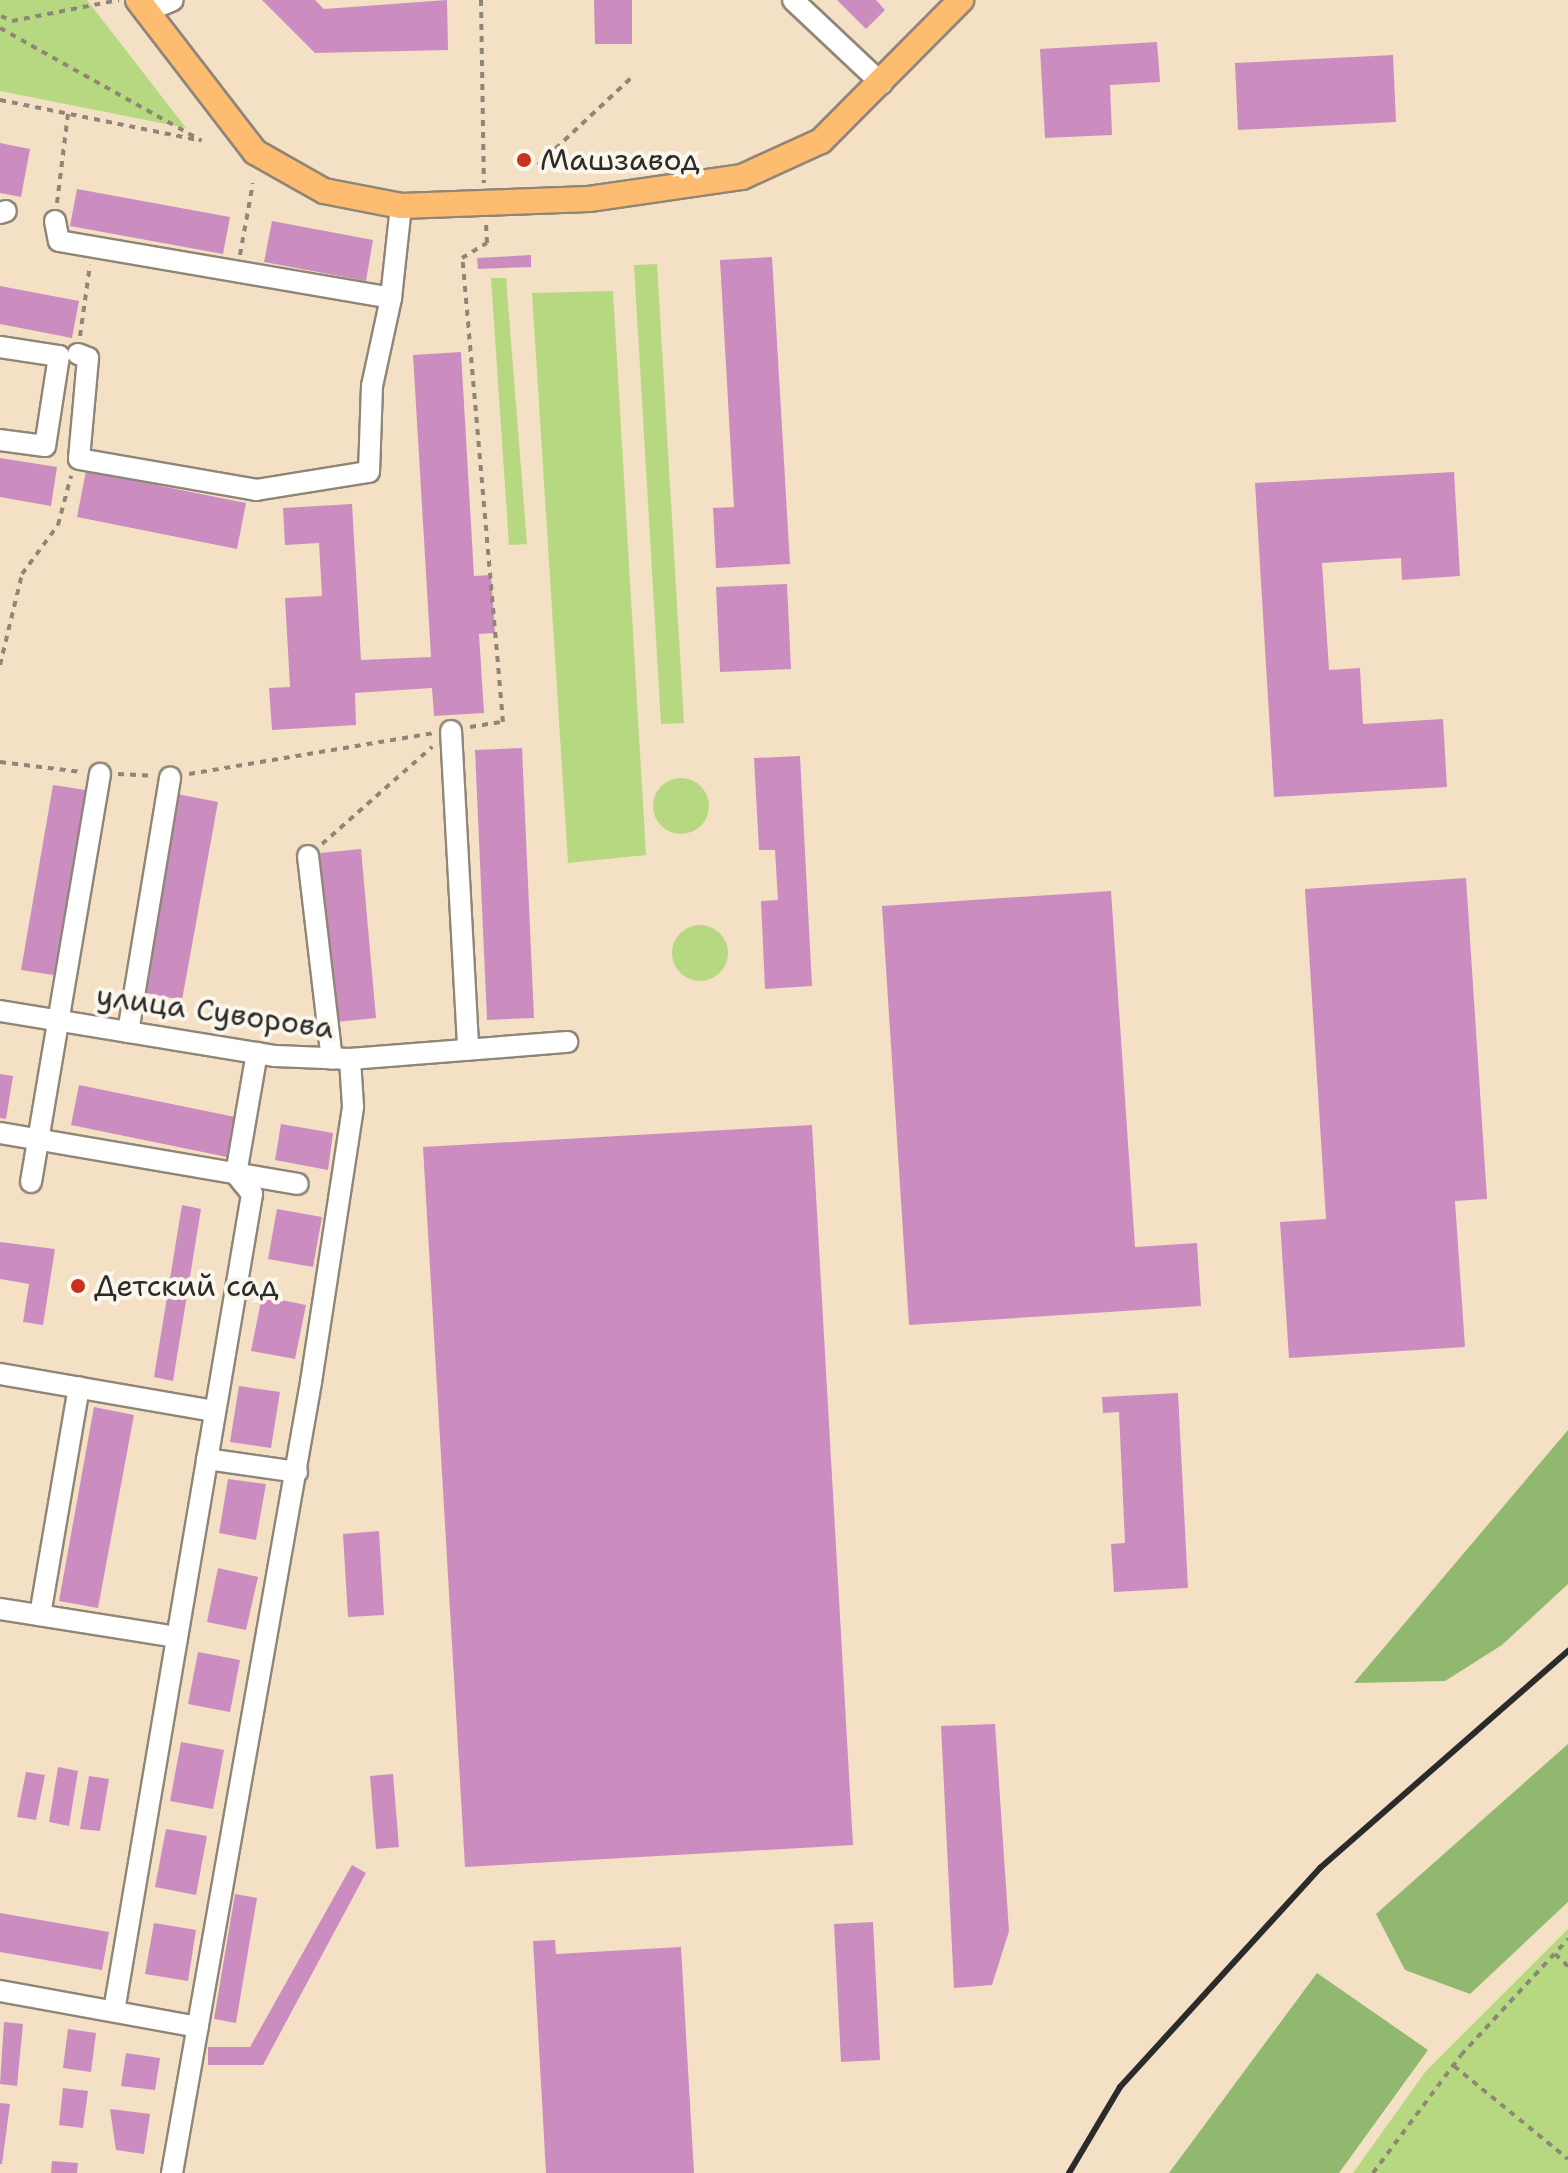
<!DOCTYPE html>
<html>
<head>
<meta charset="utf-8">
<style>
	body { margin:0 }
	#map { position:relative; width:1568px; height:2173px; overflow:hidden; background:#f4e0c4; font-family:"Shantell Sans",sans-serif }
	div>[style] { position:absolute }
	[style*='--x'] { left:calc(var(--x)*1px); top:calc(var(--y)*1px); width:calc(var(--w)*1px); rotate:calc(var(--a)*1deg) }
	.green>* { inset:0; background:#b6d880 }
	.round { border-radius:50% }
	.forest>* { inset:0; background:#90b86e }
	.building>* { inset:0; background:#cb8dc0 }
	.path>* { height:4px; margin-top:-2px; transform-origin:0; background:repeating-linear-gradient(90deg,#908678 0 6px,transparent 0 12px) }
	.roads { filter:drop-shadow(2px 0 #908678) drop-shadow(-2px 0 #908678) drop-shadow(0 2px #908678) drop-shadow(0 -2px #908678) }
	.minor>* { height:20px; margin:-10px; padding:0 10px; transform-origin:10px; border-radius:10px; background:#fff }
	.major>* { height:24px; margin:-12px; padding:0 12px; transform-origin:12px; border-radius:12px; background:#febc70 }
	.rail>* { height:6px; margin:-3px; padding:0 3px; transform-origin:3px; border-radius:3px; background:#2b2b2b }
	.dots>* { width:22px; height:22px; translate:-50% -50%; box-sizing:border-box; border:4px solid #fbf7ec; border-radius:50% }
	span { translate:-50% -50%; white-space:nowrap; text-align:center; line-height:1.15; -webkit-text-stroke:8px #fbf7ec; paint-order:stroke }
	.poi-label { font-size:30px; color:#2b2b2b }
	.left { translate:0 -50%; text-align:left }
	.street-label { font-size:30px; color:#2b2b2b }
</style>
</head>
<body>
<div id="map">
	<div class="green">
		<div style="clip-path:polygon(0 0,87px 0,186px 128px,0 91px)"></div>
		<div style="clip-path:polygon(657px 264px,684px 723px,661px 724px,634px 265px)"></div>
		<div style="clip-path:polygon(491px 278px,506px 278px,527px 544px,509px 545px)"></div>
		<div style="clip-path:polygon(613px 291px,646px 855px,568px 863px,532px 293px)"></div>
		<div class="round" style="left:653px;top:778px;width:56px;height:56px"></div>
		<div class="round" style="left:672px;top:925px;width:56px;height:56px"></div>
		<div style="clip-path:polygon(1568px 1929px,1568px 2173px,1353px 2173px,1426px 2071px)"></div>
	</div>
	<div class="forest">
		<div style="clip-path:polygon(1568px 1430px,1568px 1584px,1502px 1645px,1445px 1681px,1354px 1683px)"></div>
		<div style="clip-path:polygon(1568px 1744px,1568px 1902px,1470px 1994px,1405px 1970px,1376px 1914px)"></div>
		<div style="clip-path:polygon(1317px 1973px,1428px 2050px,1339px 2173px,1169px 2173px)"></div>
	</div>
	<div class="building">
		<div style="clip-path:polygon(262px 0,315px 0,324px 9px,447px 0,448px 50px,315px 53px)"></div>
		<div style="clip-path:polygon(594px 0,632px 0,632px 44px,595px 44px)"></div>
		<div style="clip-path:polygon(837px 0,876px 0,885px 10px,866px 29px)"></div>
		<div style="clip-path:polygon(1157px 42px,1160px 82px,1110px 85px,1112px 135px,1045px 138px,1040px 49px)"></div>
		<div style="clip-path:polygon(1393px 55px,1396px 122px,1238px 130px,1235px 63px)"></div>
		<div style="clip-path:polygon(0 143px,30px 149px,21px 197px,0 193px)"></div>
		<div style="clip-path:polygon(77px 189px,230px 217px,223px 254px,70px 226px)"></div>
		<div style="clip-path:polygon(272px 221px,373px 240px,366px 281px,264px 262px)"></div>
		<div style="clip-path:polygon(531px 255px,531px 267px,478px 269px,477px 258px)"></div>
		<div style="clip-path:polygon(772px 257px,790px 564px,716px 568px,713px 508px,734px 507px,720px 260px)"></div>
		<div style="clip-path:polygon(0 286px,79px 301px,72px 338px,0 324px)"></div>
		<div style="clip-path:polygon(461px 352px,474px 576px,491px 575px,495px 633px,479px 634px,484px 713px,434px 716px,432px 688px,355px 693px,356px 725px,272px 730px,269px 688px,290px 687px,285px 598px,322px 596px,319px 543px,285px 545px,283px 508px,352px 504px,361px 660px,431px 657px,413px 355px)"></div>
		<div style="clip-path:polygon(0 458px,57px 467px,51px 506px,0 497px)"></div>
		<div style="clip-path:polygon(86px 471px,246px 503px,237px 549px,77px 517px)"></div>
		<div style="clip-path:polygon(1454px 472px,1460px 576px,1402px 580px,1401px 558px,1322px 563px,1329px 670px,1360px 668px,1363px 724px,1443px 719px,1447px 787px,1274px 797px,1255px 483px)"></div>
		<div style="clip-path:polygon(787px 584px,791px 669px,720px 672px,716px 587px)"></div>
		<div style="clip-path:polygon(522px 748px,534px 1018px,487px 1020px,475px 750px)"></div>
		<div style="clip-path:polygon(800px 756px,812px 986px,765px 989px,761px 901px,778px 900px,775px 850px,759px 850px,754px 758px)"></div>
		<div style="clip-path:polygon(53px 785px,92px 791px,60px 976px,21px 970px)"></div>
		<div style="clip-path:polygon(177px 794px,218px 802px,182px 1000px,141px 992px)"></div>
		<div style="clip-path:polygon(361px 849px,376px 1018px,336px 1022px,320px 853px)"></div>
		<div style="clip-path:polygon(1466px 878px,1487px 1199px,1455px 1201px,1465px 1347px,1289px 1358px,1280px 1222px,1326px 1219px,1305px 889px)"></div>
		<div style="clip-path:polygon(1111px 891px,1135px 1247px,1197px 1243px,1201px 1306px,909px 1325px,882px 906px)"></div>
		<div style="clip-path:polygon(0 1074px,13px 1076px,6px 1119px,0 1118px)"></div>
		<div style="clip-path:polygon(79px 1085px,235px 1117px,227px 1157px,71px 1125px)"></div>
		<div style="clip-path:polygon(281px 1124px,333px 1133px,328px 1170px,275px 1160px)"></div>
		<div style="clip-path:polygon(812px 1125px,853px 1845px,465px 1867px,423px 1147px)"></div>
		<div style="clip-path:polygon(182px 1205px,201px 1209px,173px 1381px,154px 1377px)"></div>
		<div style="clip-path:polygon(277px 1209px,322px 1217px,313px 1267px,268px 1259px)"></div>
		<div style="clip-path:polygon(0 1242px,55px 1249px,43px 1325px,23px 1322px,29px 1284px,0 1279px)"></div>
		<div style="clip-path:polygon(262px 1296px,306px 1305px,295px 1359px,251px 1351px)"></div>
		<div style="clip-path:polygon(239px 1386px,280px 1392px,271px 1448px,230px 1442px)"></div>
		<div style="clip-path:polygon(1178px 1393px,1188px 1588px,1114px 1592px,1111px 1544px,1125px 1543px,1119px 1412px,1103px 1413px,1102px 1397px)"></div>
		<div style="clip-path:polygon(94px 1407px,134px 1415px,98px 1608px,59px 1601px)"></div>
		<div style="clip-path:polygon(228px 1479px,266px 1484px,256px 1540px,219px 1533px)"></div>
		<div style="clip-path:polygon(379px 1531px,384px 1615px,348px 1617px,343px 1534px)"></div>
		<div style="clip-path:polygon(218px 1568px,258px 1577px,246px 1630px,207px 1622px)"></div>
		<div style="clip-path:polygon(198px 1652px,240px 1660px,230px 1712px,188px 1704px)"></div>
		<div style="clip-path:polygon(995px 1724px,1009px 1931px,992px 1985px,954px 1988px,941px 1726px)"></div>
		<div style="clip-path:polygon(181px 1742px,224px 1750px,213px 1809px,170px 1801px)"></div>
		<div style="clip-path:polygon(58px 1767px,78px 1771px,69px 1826px,49px 1822px)"></div>
		<div style="clip-path:polygon(26px 1772px,45px 1775px,36px 1820px,17px 1817px)"></div>
		<div style="clip-path:polygon(393px 1774px,399px 1847px,376px 1849px,370px 1776px)"></div>
		<div style="clip-path:polygon(89px 1776px,109px 1779px,100px 1831px,80px 1829px)"></div>
		<div style="clip-path:polygon(166px 1829px,207px 1836px,196px 1895px,155px 1887px)"></div>
		<div style="clip-path:polygon(352px 1865px,366px 1873px,263px 2065px,208px 2065px,208px 2047px,250px 2047px)"></div>
		<div style="clip-path:polygon(235px 1894px,257px 1898px,236px 2023px,214px 2019px)"></div>
		<div style="clip-path:polygon(0 1913px,109px 1932px,102px 1970px,0 1952px)"></div>
		<div style="clip-path:polygon(873px 1922px,880px 2060px,841px 2062px,834px 1924px)"></div>
		<div style="clip-path:polygon(154px 1923px,196px 1930px,188px 1981px,145px 1974px)"></div>
		<div style="clip-path:polygon(555px 1940px,556px 1954px,681px 1947px,694px 2173px,546px 2173px,533px 1941px)"></div>
		<div style="clip-path:polygon(4px 2022px,23px 2024px,17px 2086px,0 2084px)"></div>
		<div style="clip-path:polygon(68px 2029px,96px 2033px,91px 2072px,63px 2068px)"></div>
		<div style="clip-path:polygon(126px 2053px,160px 2058px,155px 2090px,121px 2086px)"></div>
		<div style="clip-path:polygon(63px 2088px,88px 2091px,83px 2128px,59px 2125px)"></div>
		<div style="clip-path:polygon(0 2103px,10px 2104px,2px 2164px,0 2164px)"></div>
		<div style="clip-path:polygon(110px 2109px,150px 2114px,144px 2154px,116px 2150px)"></div>
		<div style="clip-path:polygon(52px 2161px,78px 2163px,77px 2173px,51px 2173px)"></div>
	</div>
	<div class="path">
		<div style="--x:481;--y:0;--w:183;--a:89.1"></div>
		<div style="--x:1;--y:16;--w:12;--a:24"></div>
		<div style="--x:12;--y:21;--w:109;--a:-11.1"></div>
		<div style="--x:0;--y:28;--w:231;--a:29.2"></div>
		<div style="--x:0;--y:100;--w:202;--a:11.4"></div>
		<div style="--x:538;--y:165;--w:127;--a:-43.1"></div>
		<div style="--x:57;--y:203;--w:90;--a:-83"></div>
		<div style="--x:240;--y:255;--w:73;--a:-79.8"></div>
		<div style="--x:80;--y:336;--w:72;--a:-82"></div>
		<div style="--x:0;--y:665;--w:94;--a:-76.4"></div>
		<div style="--x:22;--y:574;--w:61;--a:-53.7"></div>
		<div style="--x:58;--y:525;--w:51;--a:-75.1"></div>
		<div style="--x:470;--y:727;--w:33;--a:-9"></div>
		<div style="--x:503;--y:722;--w:466;--a:-95"></div>
		<div style="--x:462;--y:258;--w:29;--a:-31"></div>
		<div style="--x:487;--y:243;--w:19;--a:-93"></div>
		<div style="--x:0;--y:762;--w:82;--a:7"></div>
		<div style="--x:118;--y:774;--w:35;--a:3"></div>
		<div style="--x:189;--y:774;--w:247;--a:-9.5"></div>
		<div style="--x:322;--y:844;--w:147;--a:-41.4"></div>
		<div style="--x:1555;--y:1954;--w:18;--a:43"></div>
		<div style="--x:1454;--y:2066;--w:147;--a:39.2"></div>
		<div style="--x:1373;--y:2173;--w:147;--a:-53.3"></div>
		<div style="--x:1461;--y:2055;--w:158;--a:-47.3"></div>
	</div>
	<div class="roads">
		<div class="minor">
			<div style="--x:793;--y:0;--w:122;--a:43.3"></div>
			<div style="--x:145;--y:12;--w:30;--a:-23"></div>
			<div style="--x:0;--y:213;--w:6;--a:-18"></div>
			<div style="--x:55;--y:221;--w:20;--a:79"></div>
			<div style="--x:59;--y:241;--w:337;--a:9.7"></div>
			<div style="--x:391;--y:298;--w:93;--a:-83.8"></div>
			<div style="--x:0;--y:347;--w:60;--a:8.7"></div>
			<div style="--x:59;--y:356;--w:91;--a:98.8"></div>
			<div style="--x:45;--y:446;--w:45;--a:-172.4"></div>
			<div style="--x:78;--y:354;--w:11;--a:22"></div>
			<div style="--x:88;--y:358;--w:101;--a:95.1"></div>
			<div style="--x:79;--y:459;--w:180;--a:9.9"></div>
			<div style="--x:256;--y:490;--w:114;--a:-9.1"></div>
			<div style="--x:369;--y:472;--w:86;--a:-88"></div>
			<div style="--x:372;--y:386;--w:90;--a:-77.8"></div>
			<div style="--x:451;--y:731;--w:319;--a:86.9"></div>
			<div style="--x:308;--y:856;--w:204;--a:83.3"></div>
			<div style="--x:0;--y:1011;--w:279;--a:9.3"></div>
			<div style="--x:275;--y:1056;--w:75;--a:2.3"></div>
			<div style="--x:350;--y:1059;--w:218;--a:-4.5"></div>
			<div style="--x:128;--y:1032;--w:258;--a:-80.6"></div>
			<div style="--x:0;--y:1133;--w:302;--a:9.7"></div>
			<div style="--x:31;--y:1182;--w:414;--a:-80.4"></div>
			<div style="--x:0;--y:1374;--w:218;--a:9.8"></div>
			<div style="--x:207;--y:1459;--w:91;--a:8.2"></div>
			<div style="--x:0;--y:1609;--w:179;--a:9"></div>
			<div style="--x:40;--y:1615;--w:231;--a:-80.3"></div>
			<div style="--x:0;--y:1991;--w:201;--a:10.3"></div>
			<div style="--x:114;--y:2011;--w:829;--a:-80.41"></div>
			<div style="--x:252;--y:1194;--w:26;--a:-129"></div>
			<div style="--x:236;--y:1174;--w:123;--a:-80.2"></div>
			<div style="--x:172;--y:2173;--w:803;--a:-80.03"></div>
			<div style="--x:311;--y:1382;--w:279;--a:-81.3"></div>
			<div style="--x:353;--y:1106;--w:47;--a:-93.7"></div>
		</div>
		<div class="major">
			<div style="--x:138;--y:0;--w:192;--a:52.4"></div>
			<div style="--x:255;--y:152;--w:79;--a:29.5"></div>
			<div style="--x:324;--y:191;--w:78;--a:11"></div>
			<div style="--x:401;--y:206;--w:188;--a:-2.1"></div>
			<div style="--x:589;--y:199;--w:155;--a:-8.2"></div>
			<div style="--x:742;--y:177;--w:87;--a:-24.5"></div>
			<div style="--x:821;--y:141;--w:199;--a:-45.2"></div>
		</div>
	</div>
	<div class="rail">
		<div style="--x:1069;--y:2173;--w:100;--a:-59.3"></div>
		<div style="--x:1120;--y:2087;--w:297;--a:-47.6"></div>
		<div style="--x:1320;--y:1868;--w:330;--a:-41.2"></div>
	</div>
	<div class="dots">
		<div style="left:524px;top:160px;background:#c8321e"></div>
		<div style="left:78px;top:1286px;background:#c8321e"></div>
	</div>
	<div class="poi-label">
		<span class="left" style="left:540px;top:160px">Машзавод</span>
		<span class="left" style="left:94px;top:1286px">Детский сад</span>
	</div>
	<div class="street-label">
		<span style="left:215px;top:1012px;rotate:8deg">улица Суворова</span>
	</div>
</div>
</body>
</html>
